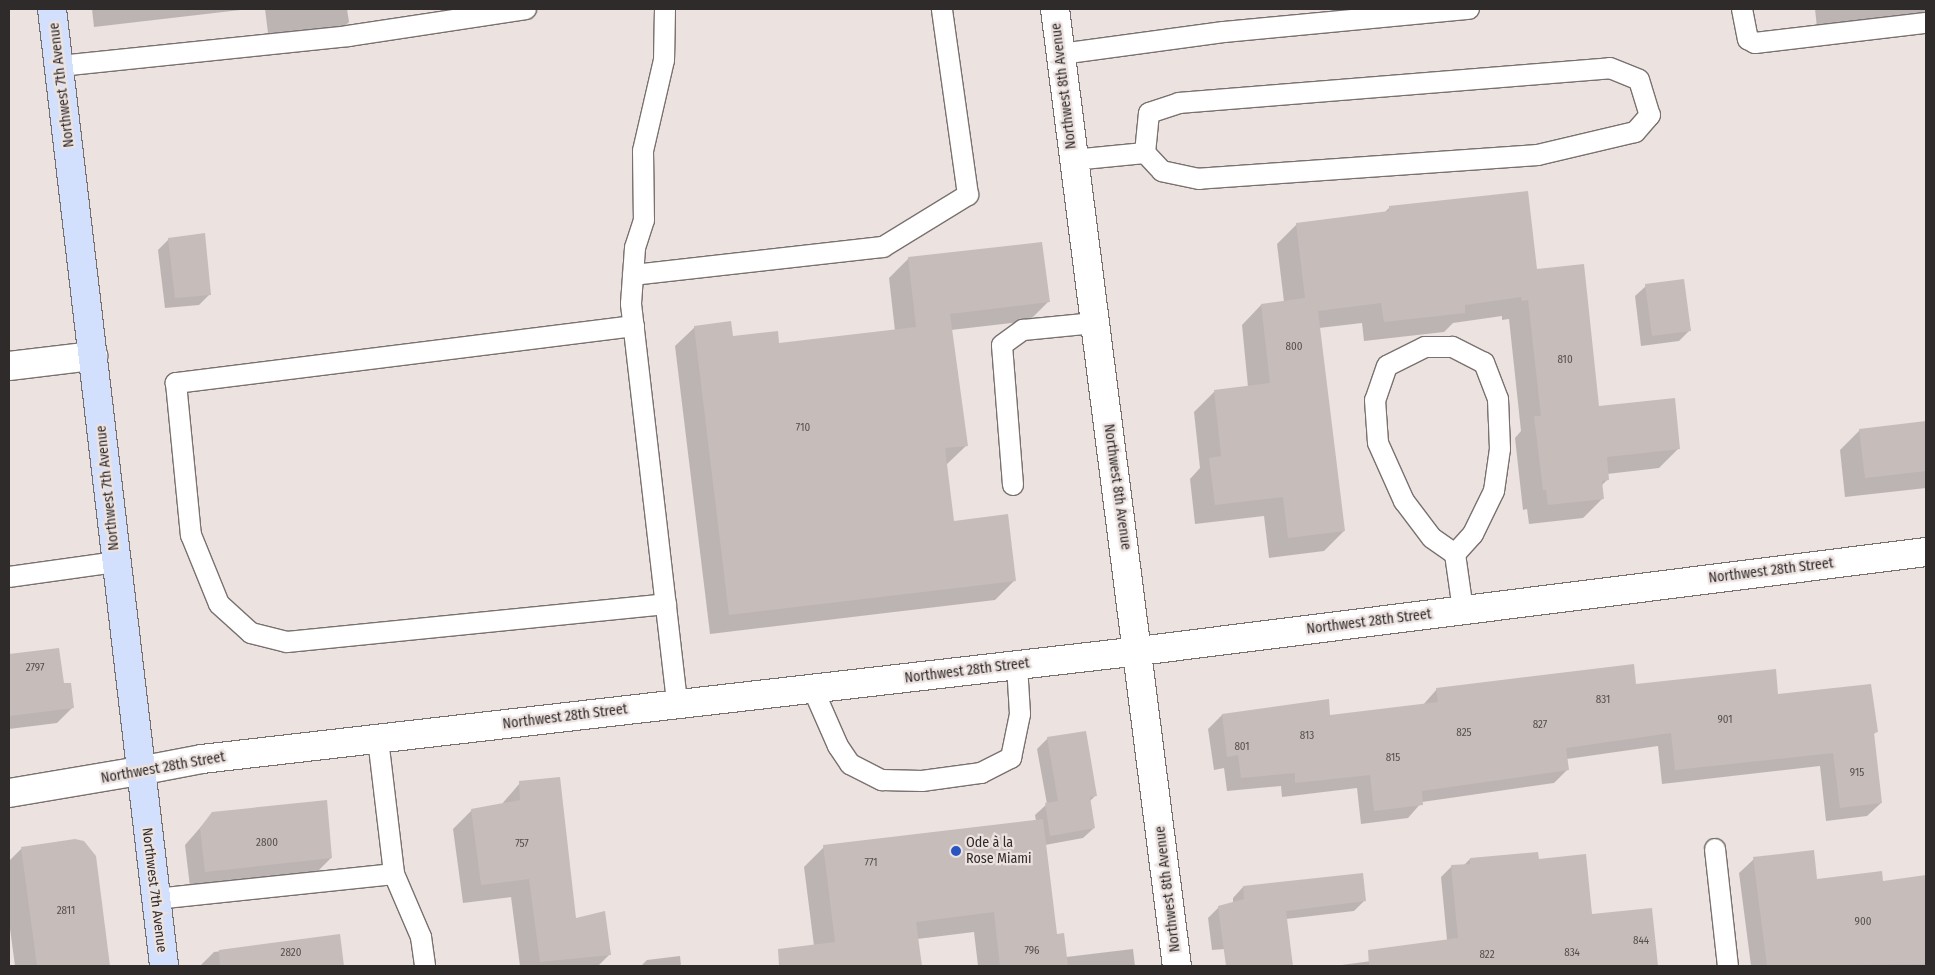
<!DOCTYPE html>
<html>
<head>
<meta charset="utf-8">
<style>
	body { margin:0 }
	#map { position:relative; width:1935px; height:975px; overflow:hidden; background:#ece2e0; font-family:"Fira Sans Condensed",sans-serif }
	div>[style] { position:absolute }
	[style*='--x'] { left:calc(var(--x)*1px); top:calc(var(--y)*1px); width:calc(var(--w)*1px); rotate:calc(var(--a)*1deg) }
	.shadow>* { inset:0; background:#0003 }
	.building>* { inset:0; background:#c6bdba }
	.roads { filter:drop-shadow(1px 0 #79716f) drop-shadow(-1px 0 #79716f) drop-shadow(0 1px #79716f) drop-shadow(0 -1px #79716f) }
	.service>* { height:20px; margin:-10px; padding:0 10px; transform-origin:10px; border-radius:10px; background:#fff }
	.minor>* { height:28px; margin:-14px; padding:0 14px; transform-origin:14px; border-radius:14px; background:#fff }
	.tertiary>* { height:28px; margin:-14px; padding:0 14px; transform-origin:14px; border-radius:14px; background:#fff }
	.primary>* { height:28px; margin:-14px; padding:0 14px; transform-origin:14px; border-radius:14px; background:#d2e0fd }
	.dots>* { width:14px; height:14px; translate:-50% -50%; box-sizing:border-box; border:2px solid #ece2e0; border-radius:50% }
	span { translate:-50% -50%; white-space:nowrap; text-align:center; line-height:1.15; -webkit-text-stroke:4.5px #ece2e0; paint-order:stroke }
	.number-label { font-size:11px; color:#55504e }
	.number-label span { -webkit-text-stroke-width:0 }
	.street-label { font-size:14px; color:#2f2b2a }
	.poi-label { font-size:14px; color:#2f2b2a }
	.left { translate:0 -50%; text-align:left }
	.frame { position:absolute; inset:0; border:10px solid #2f2b2a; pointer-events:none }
</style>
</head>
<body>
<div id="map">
	<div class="shadow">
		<div style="clip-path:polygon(92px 9px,249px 9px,94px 27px)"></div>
		<div style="clip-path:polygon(265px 9px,347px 9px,349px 22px,329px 42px,270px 49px)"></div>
		<div style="clip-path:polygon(1815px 9px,1926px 9px,1926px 25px,1818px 37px)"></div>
		<div style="clip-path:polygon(1389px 208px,1535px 271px,1598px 408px,1679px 448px,1659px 468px,1607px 474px,1608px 479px,1601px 486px,1603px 498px,1583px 518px,1529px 524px,1527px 509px,1523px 510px,1515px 438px,1521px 431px,1509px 319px,1502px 320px,1502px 316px,1453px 323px,1444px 332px,1364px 341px,1362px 323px,1319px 328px,1344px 531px,1324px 551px,1269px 558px,1264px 516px,1195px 524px,1190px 479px,1200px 468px,1194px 412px,1214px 392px,1248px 387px,1242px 325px,1261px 305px,1284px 302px,1277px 244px,1297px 224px,1384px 213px)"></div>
		<div style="clip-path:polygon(169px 239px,210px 294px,199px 305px,165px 308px,158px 250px)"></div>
		<div style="clip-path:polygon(909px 258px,1048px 302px,1029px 321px,951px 330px,967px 445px,946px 465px,953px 523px,1015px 580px,995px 600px,710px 634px,675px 346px,695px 327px,732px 338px,777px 345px,895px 331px,889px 278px)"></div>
		<div style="clip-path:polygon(1646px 286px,1689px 331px,1679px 341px,1641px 346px,1635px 296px)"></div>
		<div style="clip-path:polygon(1926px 422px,1926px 488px,1845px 497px,1840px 450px,1860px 430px)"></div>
		<div style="clip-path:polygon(58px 649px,62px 685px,73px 707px,57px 723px,9px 729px,9px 655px)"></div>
		<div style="clip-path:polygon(1635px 686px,1777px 696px,1877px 731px,1873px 735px,1881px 803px,1867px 816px,1826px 821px,1820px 766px,1662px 784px,1658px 746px,1567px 759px,1568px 769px,1554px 783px,1422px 802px,1408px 818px,1361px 824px,1357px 788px,1282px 797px,1281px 786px,1227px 791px,1224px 768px,1214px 770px,1208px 729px,1222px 715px,1329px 717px,1423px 705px,1437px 689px)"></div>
		<div style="clip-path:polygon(1048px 738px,1096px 795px,1090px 801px,1094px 828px,1083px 838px,1045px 845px,1056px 935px,1066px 957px,1133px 949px,1135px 966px,978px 966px,974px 932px,917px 939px,920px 966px,778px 966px,796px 948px,814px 946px,804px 867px,824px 847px,1036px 821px,1035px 815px,1047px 804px,1037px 749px)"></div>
		<div style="clip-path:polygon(520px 783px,575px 919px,609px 955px,598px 966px,520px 966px,511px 897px,463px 903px,453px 829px,472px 810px,501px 805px)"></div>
		<div style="clip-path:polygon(213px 813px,331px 858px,315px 874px,190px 887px,185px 845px)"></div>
		<div style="clip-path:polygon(22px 848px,95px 856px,109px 966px,15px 966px,9px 921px,9px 861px)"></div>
		<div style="clip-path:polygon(1470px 859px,1538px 861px,1591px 916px,1651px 910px,1657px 966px,1334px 966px,1379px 960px,1447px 940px,1441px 877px,1452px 866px,1464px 865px)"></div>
		<div style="clip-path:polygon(1754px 859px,1816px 880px,1882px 882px,1926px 877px,1926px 966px,1751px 966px,1739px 873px)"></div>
		<div style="clip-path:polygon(1243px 887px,1364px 901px,1354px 911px,1286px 919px,1277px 945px,1212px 950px,1208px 918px,1219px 907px,1233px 903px,1233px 898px)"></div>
		<div style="clip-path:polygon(339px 935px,343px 966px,200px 966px,214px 952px)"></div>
		<div style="clip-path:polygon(680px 956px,681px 966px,641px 966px,647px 960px)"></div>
	</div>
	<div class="building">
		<div style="clip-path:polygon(1528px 191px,1537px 269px,1584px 264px,1599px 406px,1675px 398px,1680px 449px,1607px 457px,1609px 480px,1602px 481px,1604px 499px,1548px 505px,1546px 490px,1543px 490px,1534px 416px,1541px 416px,1528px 300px,1522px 301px,1521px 297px,1465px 305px,1465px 313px,1384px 322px,1381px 303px,1318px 311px,1345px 531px,1288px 538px,1283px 497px,1215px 505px,1209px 458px,1221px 456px,1214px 390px,1270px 383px,1261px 304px,1305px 298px,1296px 223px,1389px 211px,1389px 206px)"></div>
		<div style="clip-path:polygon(205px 233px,211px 295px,175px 298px,168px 238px)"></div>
		<div style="clip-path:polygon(1042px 242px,1050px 302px,950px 314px,968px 446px,945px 448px,954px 521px,1008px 514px,1016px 581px,729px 615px,694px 326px,731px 321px,733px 336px,778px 331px,779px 343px,916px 327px,908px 257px)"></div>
		<div style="clip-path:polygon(1684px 279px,1691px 331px,1652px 336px,1645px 284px)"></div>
		<div style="clip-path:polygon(1926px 421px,1926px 471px,1865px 478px,1859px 429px)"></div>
		<div style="clip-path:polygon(59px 648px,64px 683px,71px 683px,74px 708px,9px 716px,9px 654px)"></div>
		<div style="clip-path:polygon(1634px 664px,1636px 684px,1776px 669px,1778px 694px,1871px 684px,1878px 732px,1874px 733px,1882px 803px,1840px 808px,1833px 753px,1675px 770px,1671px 733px,1566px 748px,1569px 770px,1422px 791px,1423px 805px,1374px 811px,1370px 775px,1295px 783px,1295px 773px,1241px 778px,1238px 755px,1227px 757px,1222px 714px,1329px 699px,1330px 715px,1438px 702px,1436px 688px)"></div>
		<div style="clip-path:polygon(1086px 731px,1097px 796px,1090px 797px,1095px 828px,1050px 836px,1045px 803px,1058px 801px,1047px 737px)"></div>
		<div style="clip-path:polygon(560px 777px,576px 918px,605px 911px,611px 955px,540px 962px,529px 879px,481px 885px,471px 809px,520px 800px,519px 781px)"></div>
		<div style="clip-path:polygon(327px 800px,332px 858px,205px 872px,200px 828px,212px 812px)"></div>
		<div style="clip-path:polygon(1043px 819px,1057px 934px,1064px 933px,1068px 966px,1000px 966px,994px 912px,916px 922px,922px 966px,779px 966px,778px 949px,835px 942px,823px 845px)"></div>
		<div style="clip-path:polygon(75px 839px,84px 841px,96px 856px,110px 966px,37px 966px,21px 847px)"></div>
		<div style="clip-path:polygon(1814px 850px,1817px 879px,1882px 871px,1883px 881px,1926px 875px,1926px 964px,1767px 966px,1753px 857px)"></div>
		<div style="clip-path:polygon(1538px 852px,1539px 859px,1586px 854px,1592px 914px,1652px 908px,1658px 966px,1369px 966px,1368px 950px,1458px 938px,1451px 865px,1470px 864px,1470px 858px)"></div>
		<div style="clip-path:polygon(1363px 873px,1366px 901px,1286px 911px,1293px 966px,1226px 966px,1218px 906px,1244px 899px,1243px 886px)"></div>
		<div style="clip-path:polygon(340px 934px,344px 966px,220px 966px,219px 950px)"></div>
	</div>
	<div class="roads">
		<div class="service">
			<div style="--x:665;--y:9;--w:51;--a:91.1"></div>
			<div style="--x:664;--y:60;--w:93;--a:103"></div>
			<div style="--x:643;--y:151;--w:69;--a:89.2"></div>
			<div style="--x:644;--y:220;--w:29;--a:108"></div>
			<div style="--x:635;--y:248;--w:56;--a:94.1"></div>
			<div style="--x:631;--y:304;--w:403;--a:83.4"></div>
			<div style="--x:1742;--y:9;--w:31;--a:79"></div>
			<div style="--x:1748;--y:39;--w:8;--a:30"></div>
			<div style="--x:1755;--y:43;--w:172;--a:-6.7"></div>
			<div style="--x:1061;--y:54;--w:164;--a:-7.7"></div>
			<div style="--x:1224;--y:32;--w:246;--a:-5.4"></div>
			<div style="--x:60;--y:66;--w:290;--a:-5.9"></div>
			<div style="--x:348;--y:36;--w:180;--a:-8.6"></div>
			<div style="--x:1610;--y:68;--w:31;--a:22"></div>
			<div style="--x:1639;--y:80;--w:37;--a:73"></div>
			<div style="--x:1650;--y:115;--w:23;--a:131"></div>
			<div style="--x:1635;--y:132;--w:100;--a:166.7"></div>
			<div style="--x:1538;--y:155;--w:340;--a:176"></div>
			<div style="--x:1199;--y:179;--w:38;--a:-168"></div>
			<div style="--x:1162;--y:171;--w:25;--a:-133"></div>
			<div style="--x:1145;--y:153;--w:40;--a:-84.3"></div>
			<div style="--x:1149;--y:113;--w:32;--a:-18"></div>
			<div style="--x:1179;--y:103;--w:432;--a:-4.6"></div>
			<div style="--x:1073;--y:160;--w:72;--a:-5.6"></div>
			<div style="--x:633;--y:275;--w:252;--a:-6.4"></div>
			<div style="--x:883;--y:247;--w:100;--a:-31.5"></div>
			<div style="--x:968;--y:195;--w:188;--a:-98"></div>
			<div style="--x:634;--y:326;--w:462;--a:172.9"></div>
			<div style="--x:176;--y:383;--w:153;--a:84.4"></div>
			<div style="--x:191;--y:535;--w:74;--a:67.9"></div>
			<div style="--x:219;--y:604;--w:43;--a:42.2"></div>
			<div style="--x:251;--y:633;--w:37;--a:14"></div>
			<div style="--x:287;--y:642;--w:381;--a:-5.7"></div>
			<div style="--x:1013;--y:485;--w:140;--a:-94.5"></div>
			<div style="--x:1002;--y:345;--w:26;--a:-36"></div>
			<div style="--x:1023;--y:330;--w:72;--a:-5.6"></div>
			<div style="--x:1455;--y:554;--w:27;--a:-48"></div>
			<div style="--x:1473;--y:534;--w:48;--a:-64"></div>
			<div style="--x:1494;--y:491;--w:42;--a:-81.9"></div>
			<div style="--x:1500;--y:449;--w:50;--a:-92.3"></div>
			<div style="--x:1498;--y:399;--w:39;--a:-111"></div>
			<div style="--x:1484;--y:363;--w:36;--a:-153"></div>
			<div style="--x:1452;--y:347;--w:27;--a:180"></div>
			<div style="--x:1425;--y:347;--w:42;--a:153.4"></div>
			<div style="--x:1387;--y:366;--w:36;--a:109"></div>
			<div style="--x:1375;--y:400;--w:43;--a:86"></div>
			<div style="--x:1378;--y:443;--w:64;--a:65.9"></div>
			<div style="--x:1404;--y:501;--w:46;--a:52.9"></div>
			<div style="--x:1432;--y:538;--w:28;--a:35"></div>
			<div style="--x:1455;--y:554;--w:57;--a:81.9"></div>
			<div style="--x:9;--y:577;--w:108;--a:-8"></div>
			<div style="--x:813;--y:689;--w:62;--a:66.3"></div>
			<div style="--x:838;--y:746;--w:22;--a:56"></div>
			<div style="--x:850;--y:764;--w:36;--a:27"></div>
			<div style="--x:882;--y:780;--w:40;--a:1.4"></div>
			<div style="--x:922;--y:781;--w:60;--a:-7.7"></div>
			<div style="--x:981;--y:773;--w:34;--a:-27"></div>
			<div style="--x:1011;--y:758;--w:45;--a:-78.4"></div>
			<div style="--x:1020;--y:714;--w:49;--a:-93.5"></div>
			<div style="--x:378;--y:739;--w:136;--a:83.2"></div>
			<div style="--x:394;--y:874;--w:69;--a:66.8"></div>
			<div style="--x:421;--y:937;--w:29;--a:82"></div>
			<div style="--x:1715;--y:849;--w:118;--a:83.7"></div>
			<div style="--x:156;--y:899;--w:239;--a:-6"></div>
		</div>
		<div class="minor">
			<div style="--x:1055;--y:9;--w:965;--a:82.74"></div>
			<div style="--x:9;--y:366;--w:85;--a:-6.8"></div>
			<div style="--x:9;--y:793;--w:132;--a:-9.6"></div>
		</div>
		<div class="tertiary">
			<div style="--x:139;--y:771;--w:64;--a:-10.8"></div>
			<div style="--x:202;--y:759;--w:943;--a:-6.57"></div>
			<div style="--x:1139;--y:651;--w:793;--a:-7.17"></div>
		</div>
		<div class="primary">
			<div style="--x:52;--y:9;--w:964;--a:83.32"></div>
		</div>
	</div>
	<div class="dots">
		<div style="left:956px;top:851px;background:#2b54c3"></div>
	</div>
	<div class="number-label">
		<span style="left:1294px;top:347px">800</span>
		<span style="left:1565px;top:360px">810</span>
		<span style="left:803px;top:428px">710</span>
		<span style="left:35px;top:668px">2797</span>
		<span style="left:1603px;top:700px">831</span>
		<span style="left:1725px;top:720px">901</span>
		<span style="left:1540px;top:725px">827</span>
		<span style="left:1464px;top:733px">825</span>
		<span style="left:1307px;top:736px">813</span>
		<span style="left:1242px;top:747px">801</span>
		<span style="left:1393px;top:758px">815</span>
		<span style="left:1857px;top:773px">915</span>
		<span style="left:267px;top:843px">2800</span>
		<span style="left:522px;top:844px">757</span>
		<span style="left:871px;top:863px">771</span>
		<span style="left:66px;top:911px">2811</span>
		<span style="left:1863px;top:922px">900</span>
		<span style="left:1641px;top:941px">844</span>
		<span style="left:1032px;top:951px">796</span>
		<span style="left:291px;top:953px">2820</span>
		<span style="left:1572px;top:953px">834</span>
		<span style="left:1487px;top:955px">822</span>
	</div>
	<div class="street-label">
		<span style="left:62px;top:85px;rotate:-97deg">Northwest 7th Avenue</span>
		<span style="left:1064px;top:86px;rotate:-97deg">Northwest 8th Avenue</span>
		<span style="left:1117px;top:487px;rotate:82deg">Northwest 8th Avenue</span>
		<span style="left:108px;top:488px;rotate:-96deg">Northwest 7th Avenue</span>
		<span style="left:1771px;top:571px;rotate:-7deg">Northwest 28th Street</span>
		<span style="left:1369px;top:622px;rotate:-7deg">Northwest 28th Street</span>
		<span style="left:967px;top:671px;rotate:-7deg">Northwest 28th Street</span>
		<span style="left:565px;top:717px;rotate:-7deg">Northwest 28th Street</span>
		<span style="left:163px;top:768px;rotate:-10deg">Northwest 28th Street</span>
		<span style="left:1168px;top:889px;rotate:-97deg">Northwest 8th Avenue</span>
		<span style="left:154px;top:890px;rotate:83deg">Northwest 7th Avenue</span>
	</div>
	<div class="poi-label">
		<span class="left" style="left:966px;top:851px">Ode à la<br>Rose Miami</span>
	</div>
	<div class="frame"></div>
</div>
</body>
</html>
